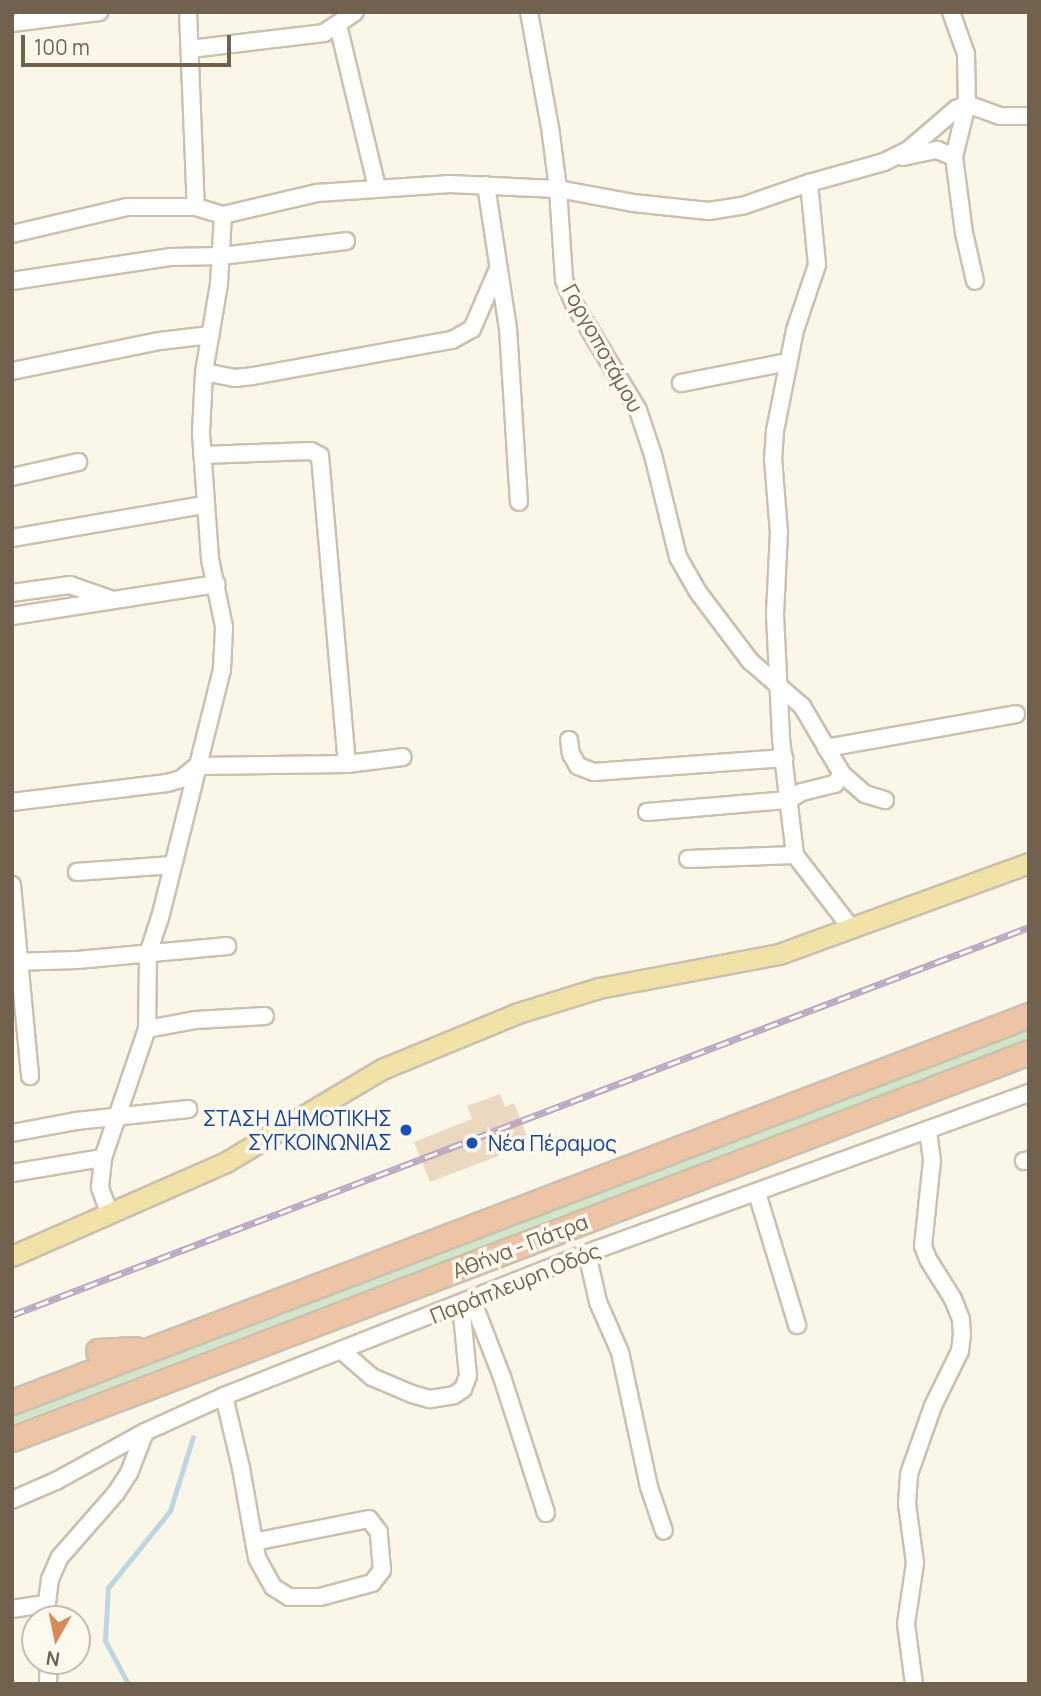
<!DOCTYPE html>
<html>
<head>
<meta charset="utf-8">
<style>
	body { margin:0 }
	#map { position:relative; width:1041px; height:1696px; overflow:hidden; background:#faf6e8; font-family:Manrope,sans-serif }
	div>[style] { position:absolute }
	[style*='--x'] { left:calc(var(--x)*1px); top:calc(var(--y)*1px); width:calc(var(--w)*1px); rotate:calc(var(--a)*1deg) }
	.green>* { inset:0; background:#cfe6c8 }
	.stream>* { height:4.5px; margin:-2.25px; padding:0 2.25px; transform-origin:2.25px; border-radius:2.25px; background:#bed6e1 }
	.building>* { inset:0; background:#ead8c0 }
	.roads { filter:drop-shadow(2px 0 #cbc0af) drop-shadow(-2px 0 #cbc0af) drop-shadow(0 2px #cbc0af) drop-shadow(0 -2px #cbc0af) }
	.minor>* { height:16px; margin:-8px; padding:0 8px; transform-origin:8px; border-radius:8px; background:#fff }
	.major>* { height:19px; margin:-9.5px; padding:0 9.5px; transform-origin:9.5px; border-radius:9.5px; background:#f1e2a8 }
	.highway>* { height:23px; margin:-11.5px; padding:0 11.5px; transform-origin:11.5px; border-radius:11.5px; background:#edc4a6 }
	.rail>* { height:7px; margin-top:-3.5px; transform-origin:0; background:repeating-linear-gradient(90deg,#fdf9ee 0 13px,#baa7c2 0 26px); box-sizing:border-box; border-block:2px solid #baa7c2 }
	.dots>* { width:19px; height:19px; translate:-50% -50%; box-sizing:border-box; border:4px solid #fdf9ee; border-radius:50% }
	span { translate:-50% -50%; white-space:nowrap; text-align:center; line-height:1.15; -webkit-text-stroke:7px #fdf9ee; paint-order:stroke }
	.street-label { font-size:21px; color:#71614f }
	.transit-label { font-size:21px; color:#164399 }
	.right { translate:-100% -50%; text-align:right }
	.left { translate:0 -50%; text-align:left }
	.frame { position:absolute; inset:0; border:14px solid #71614f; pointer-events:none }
	.north { position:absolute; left:21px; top:1605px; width:70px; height:70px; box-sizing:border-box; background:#fdf9ee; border:2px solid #c5bcae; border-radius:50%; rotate:189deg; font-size:19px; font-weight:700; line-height:28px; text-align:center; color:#71614f }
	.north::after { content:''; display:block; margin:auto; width:24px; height:32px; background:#d68b5b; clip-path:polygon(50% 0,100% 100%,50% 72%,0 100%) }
	.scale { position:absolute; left:21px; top:35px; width:210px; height:32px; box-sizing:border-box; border:4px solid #71614f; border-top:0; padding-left:9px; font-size:21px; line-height:24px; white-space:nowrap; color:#71614f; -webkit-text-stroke:5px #fdf9ee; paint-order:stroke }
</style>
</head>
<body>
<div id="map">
	<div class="green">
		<div style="clip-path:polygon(1029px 1030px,1029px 1038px,12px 1424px,12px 1416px)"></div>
	</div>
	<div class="stream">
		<div style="--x:128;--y:1684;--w:49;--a:-118.1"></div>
		<div style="--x:105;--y:1641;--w:53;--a:-86.8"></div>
		<div style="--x:108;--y:1588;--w:99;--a:-51.2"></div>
		<div style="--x:170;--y:1511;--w:77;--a:-72.7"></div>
	</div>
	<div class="building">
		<div style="clip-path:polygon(500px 1094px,505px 1107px,514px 1103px,530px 1144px,430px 1182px,414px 1142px,472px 1119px,467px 1106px)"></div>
	</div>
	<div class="roads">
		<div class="minor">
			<div style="--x:188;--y:12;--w:195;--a:87.7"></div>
			<div style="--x:529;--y:12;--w:117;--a:79.7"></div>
			<div style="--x:550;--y:127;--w:63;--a:82.6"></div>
			<div style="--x:558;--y:189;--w:91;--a:86.2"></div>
			<div style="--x:564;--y:280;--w:26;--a:67"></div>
			<div style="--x:574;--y:304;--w:124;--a:58.9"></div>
			<div style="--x:638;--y:410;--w:47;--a:71.6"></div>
			<div style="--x:653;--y:455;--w:105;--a:76.2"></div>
			<div style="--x:678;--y:557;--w:40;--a:60.3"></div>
			<div style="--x:698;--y:592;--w:86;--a:53"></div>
			<div style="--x:750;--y:661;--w:69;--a:40.9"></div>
			<div style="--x:802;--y:706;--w:79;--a:59.5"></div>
			<div style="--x:842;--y:774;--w:30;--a:41"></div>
			<div style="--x:865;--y:794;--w:21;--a:17"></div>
			<div style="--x:951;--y:12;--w:45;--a:70.3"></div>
			<div style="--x:966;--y:54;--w:50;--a:88.9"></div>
			<div style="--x:967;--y:104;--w:55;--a:103.8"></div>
			<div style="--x:954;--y:157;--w:77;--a:82.5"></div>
			<div style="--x:964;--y:233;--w:49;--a:77.1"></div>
			<div style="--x:12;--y:23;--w:88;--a:-7.2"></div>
			<div style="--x:338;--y:25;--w:167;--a:76.5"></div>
			<div style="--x:190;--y:49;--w:135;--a:-6.8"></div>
			<div style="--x:324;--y:33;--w:37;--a:-34"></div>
			<div style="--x:903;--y:157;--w:35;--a:-12"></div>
			<div style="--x:937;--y:150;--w:18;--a:22"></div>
			<div style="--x:809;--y:183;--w:82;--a:84.4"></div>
			<div style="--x:817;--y:265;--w:69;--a:108.7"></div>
			<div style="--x:795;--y:330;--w:103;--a:101.2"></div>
			<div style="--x:775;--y:431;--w:27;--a:94"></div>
			<div style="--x:773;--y:458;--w:74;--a:85.4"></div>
			<div style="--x:779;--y:532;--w:83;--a:92.8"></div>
			<div style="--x:775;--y:615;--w:124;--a:87.2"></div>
			<div style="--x:781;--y:739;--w:117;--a:83.1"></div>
			<div style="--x:795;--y:855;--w:92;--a:52.5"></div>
			<div style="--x:486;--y:185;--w:145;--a:81.3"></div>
			<div style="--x:508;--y:328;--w:174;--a:86.4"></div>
			<div style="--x:12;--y:234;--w:118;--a:-13.2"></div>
			<div style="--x:127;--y:207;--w:69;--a:0"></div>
			<div style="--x:196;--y:207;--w:28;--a:17"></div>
			<div style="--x:223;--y:215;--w:97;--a:-13.2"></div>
			<div style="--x:317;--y:193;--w:133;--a:-3.9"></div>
			<div style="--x:450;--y:184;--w:108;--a:2.7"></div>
			<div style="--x:558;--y:189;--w:76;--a:10.6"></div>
			<div style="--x:633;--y:203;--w:76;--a:6"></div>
			<div style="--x:709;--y:211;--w:36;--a:-9"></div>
			<div style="--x:745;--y:205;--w:68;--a:-19"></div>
			<div style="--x:809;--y:183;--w:78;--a:-15.6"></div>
			<div style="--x:884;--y:162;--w:25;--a:-26"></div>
			<div style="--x:907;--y:151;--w:65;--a:-40.6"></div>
			<div style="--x:956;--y:109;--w:12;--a:-24"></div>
			<div style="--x:967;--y:104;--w:35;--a:20"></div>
			<div style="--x:1000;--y:116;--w:29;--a:0"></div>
			<div style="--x:12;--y:281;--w:161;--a:-8.6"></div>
			<div style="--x:171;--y:257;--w:50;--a:-1.1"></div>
			<div style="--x:221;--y:256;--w:126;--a:-6.8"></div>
			<div style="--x:12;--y:371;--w:151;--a:-11.5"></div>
			<div style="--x:160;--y:341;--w:51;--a:-6.7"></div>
			<div style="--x:204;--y:372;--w:32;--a:11"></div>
			<div style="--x:235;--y:378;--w:18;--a:-6"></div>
			<div style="--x:253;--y:376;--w:202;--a:-10.3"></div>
			<div style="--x:452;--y:340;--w:23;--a:-29"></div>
			<div style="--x:472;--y:329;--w:65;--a:-66.6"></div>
			<div style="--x:681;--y:383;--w:109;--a:-11.1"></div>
			<div style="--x:202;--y:455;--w:109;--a:-2.1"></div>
			<div style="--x:311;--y:451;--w:10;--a:29"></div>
			<div style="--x:320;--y:456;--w:309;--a:85"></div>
			<div style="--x:12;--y:477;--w:68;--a:-12.8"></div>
			<div style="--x:12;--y:538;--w:195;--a:-9.8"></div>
			<div style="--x:12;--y:593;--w:59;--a:-7.9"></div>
			<div style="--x:70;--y:585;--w:42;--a:19.3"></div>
			<div style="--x:12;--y:616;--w:207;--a:-8.9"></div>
			<div style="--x:569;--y:740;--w:14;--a:82"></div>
			<div style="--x:571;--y:754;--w:14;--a:60"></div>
			<div style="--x:578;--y:766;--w:17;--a:21"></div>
			<div style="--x:594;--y:772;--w:191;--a:-4.2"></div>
			<div style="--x:826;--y:748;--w:193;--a:-10.1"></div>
			<div style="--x:12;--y:802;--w:156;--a:-7"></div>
			<div style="--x:167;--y:783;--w:15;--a:-16"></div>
			<div style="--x:181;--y:779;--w:21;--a:-39"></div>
			<div style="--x:197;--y:766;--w:150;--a:-0.8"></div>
			<div style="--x:347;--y:764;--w:56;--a:-7.1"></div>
			<div style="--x:647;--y:812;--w:142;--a:-4.9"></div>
			<div style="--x:788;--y:800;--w:16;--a:-30"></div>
			<div style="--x:802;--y:792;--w:34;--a:-14"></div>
			<div style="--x:835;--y:784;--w:12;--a:-55"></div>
			<div style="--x:688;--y:859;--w:107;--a:-2.1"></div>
			<div style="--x:77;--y:872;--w:95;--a:-4.2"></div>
			<div style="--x:12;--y:885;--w:192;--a:84.6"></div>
			<div style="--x:12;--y:962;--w:65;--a:-1.8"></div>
			<div style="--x:77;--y:960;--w:151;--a:-5.3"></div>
			<div style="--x:147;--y:1029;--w:50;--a:-10.4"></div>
			<div style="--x:196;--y:1020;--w:69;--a:-3.3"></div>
			<div style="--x:12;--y:1133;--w:65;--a:-10.6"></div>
			<div style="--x:76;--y:1121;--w:113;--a:-6.1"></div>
			<div style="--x:1024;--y:1161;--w:5;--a:-11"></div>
			<div style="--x:12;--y:1173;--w:92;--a:-9.4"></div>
			<div style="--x:757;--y:1193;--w:138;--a:73.1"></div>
			<div style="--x:110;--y:1215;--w:30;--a:-110"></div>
			<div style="--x:100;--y:1187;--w:29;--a:-84"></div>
			<div style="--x:103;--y:1158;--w:136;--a:-71.2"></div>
			<div style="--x:147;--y:1029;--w:75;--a:-89.2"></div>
			<div style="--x:148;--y:954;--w:38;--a:-72"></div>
			<div style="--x:160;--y:918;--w:256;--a:-76"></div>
			<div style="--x:222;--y:670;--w:43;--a:-87.3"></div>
			<div style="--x:224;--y:627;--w:69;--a:-101.6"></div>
			<div style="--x:210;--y:559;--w:127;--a:-94.1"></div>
			<div style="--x:201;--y:432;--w:60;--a:-87.1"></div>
			<div style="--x:204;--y:372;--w:89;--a:-80.3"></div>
			<div style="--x:219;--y:284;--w:69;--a:-86.7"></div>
			<div style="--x:587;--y:1253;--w:50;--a:77.3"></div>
			<div style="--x:598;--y:1302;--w:55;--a:66.3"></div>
			<div style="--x:620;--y:1352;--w:138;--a:77.9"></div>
			<div style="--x:649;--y:1487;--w:46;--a:71.2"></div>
			<div style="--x:472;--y:1300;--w:83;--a:68.7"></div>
			<div style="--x:502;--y:1377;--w:143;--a:72.1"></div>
			<div style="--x:341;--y:1350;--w:41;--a:41.1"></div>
			<div style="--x:372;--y:1377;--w:43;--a:23"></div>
			<div style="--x:412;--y:1394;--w:19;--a:16"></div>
			<div style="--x:430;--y:1399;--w:24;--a:-9"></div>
			<div style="--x:454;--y:1395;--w:11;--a:-34"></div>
			<div style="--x:463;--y:1389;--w:14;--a:-69"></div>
			<div style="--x:468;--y:1376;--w:71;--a:-95.6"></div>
			<div style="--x:224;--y:1396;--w:74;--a:76.7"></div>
			<div style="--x:241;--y:1468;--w:75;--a:80"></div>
			<div style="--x:254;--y:1542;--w:16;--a:79"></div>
			<div style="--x:257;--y:1558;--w:33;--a:61"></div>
			<div style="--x:273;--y:1587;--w:19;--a:32"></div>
			<div style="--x:289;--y:1597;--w:31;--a:0"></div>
			<div style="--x:320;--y:1597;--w:54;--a:-15.1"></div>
			<div style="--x:372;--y:1583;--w:16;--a:-52"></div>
			<div style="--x:382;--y:1570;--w:38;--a:-95"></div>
			<div style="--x:379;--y:1532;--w:16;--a:-128"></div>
			<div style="--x:369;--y:1519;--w:117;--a:168.7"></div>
			<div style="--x:12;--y:1500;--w:48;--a:-23.4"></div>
			<div style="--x:56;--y:1481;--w:102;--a:-28.8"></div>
			<div style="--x:145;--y:1432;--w:87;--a:-24.5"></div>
			<div style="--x:224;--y:1396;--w:390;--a:-21.5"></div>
			<div style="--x:587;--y:1253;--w:470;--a:-19.9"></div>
			<div style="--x:12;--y:1609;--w:33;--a:-9"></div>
			<div style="--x:45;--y:1619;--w:40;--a:-82.9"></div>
			<div style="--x:50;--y:1579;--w:24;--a:-66"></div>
			<div style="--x:60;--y:1557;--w:85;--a:-48.8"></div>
			<div style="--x:116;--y:1493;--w:24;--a:-57"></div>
			<div style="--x:129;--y:1473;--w:44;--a:-68.7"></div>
			<div style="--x:48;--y:1684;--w:23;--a:-88"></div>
			<div style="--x:914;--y:1684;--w:61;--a:-97.6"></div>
			<div style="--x:906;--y:1624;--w:62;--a:-81.6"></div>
			<div style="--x:915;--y:1563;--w:60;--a:-97.7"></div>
			<div style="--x:907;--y:1504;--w:30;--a:-86"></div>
			<div style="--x:909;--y:1474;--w:72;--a:-70.6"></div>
			<div style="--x:933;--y:1406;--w:61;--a:-63.9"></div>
			<div style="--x:960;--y:1351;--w:16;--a:-83"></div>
			<div style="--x:962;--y:1335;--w:16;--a:-94"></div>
			<div style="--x:961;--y:1319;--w:22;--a:-112"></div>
			<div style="--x:953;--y:1299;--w:47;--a:-122"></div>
			<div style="--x:928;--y:1259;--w:14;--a:-111"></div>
			<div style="--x:923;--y:1246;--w:86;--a:-84"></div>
			<div style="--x:932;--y:1160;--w:30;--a:-98"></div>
		</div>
		<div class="major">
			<div style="--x:12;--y:1256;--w:234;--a:-23.7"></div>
			<div style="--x:226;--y:1162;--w:182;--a:-30.8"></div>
			<div style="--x:382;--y:1069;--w:147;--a:-22.4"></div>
			<div style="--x:518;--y:1013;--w:85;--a:-17.2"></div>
			<div style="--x:599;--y:988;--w:183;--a:-10.7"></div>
			<div style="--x:779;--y:954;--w:266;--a:-20"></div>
		</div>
		<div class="highway">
			<div style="--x:98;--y:1351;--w:37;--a:-3"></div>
			<div style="--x:12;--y:1402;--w:1088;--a:-20.83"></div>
			<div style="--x:12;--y:1439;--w:1088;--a:-20.83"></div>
		</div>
	</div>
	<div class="rail">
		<div style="--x:12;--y:1315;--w:1089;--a:-20.88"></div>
	</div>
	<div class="dots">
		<div style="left:406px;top:1130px;background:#1a4fb4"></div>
		<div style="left:472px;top:1143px;background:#1a4fb4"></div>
	</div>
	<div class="street-label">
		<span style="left:603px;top:348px;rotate:61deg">Γοργοποτάμου</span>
		<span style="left:520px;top:1246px;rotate:-21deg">Αθήνα - Πάτρα</span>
		<span style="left:515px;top:1283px;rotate:-22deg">Παράπλευρη Οδός</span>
	</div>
	<div class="transit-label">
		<span class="right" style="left:392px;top:1130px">ΣΤΑΣΗ ΔΗΜΟΤΙΚΗΣ<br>ΣΥΓΚΟΙΝΩΝΙΑΣ</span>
		<span class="left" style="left:488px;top:1143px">Νέα Πέραμος</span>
	</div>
	<div class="frame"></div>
	<div class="north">N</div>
	<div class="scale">100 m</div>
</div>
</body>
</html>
